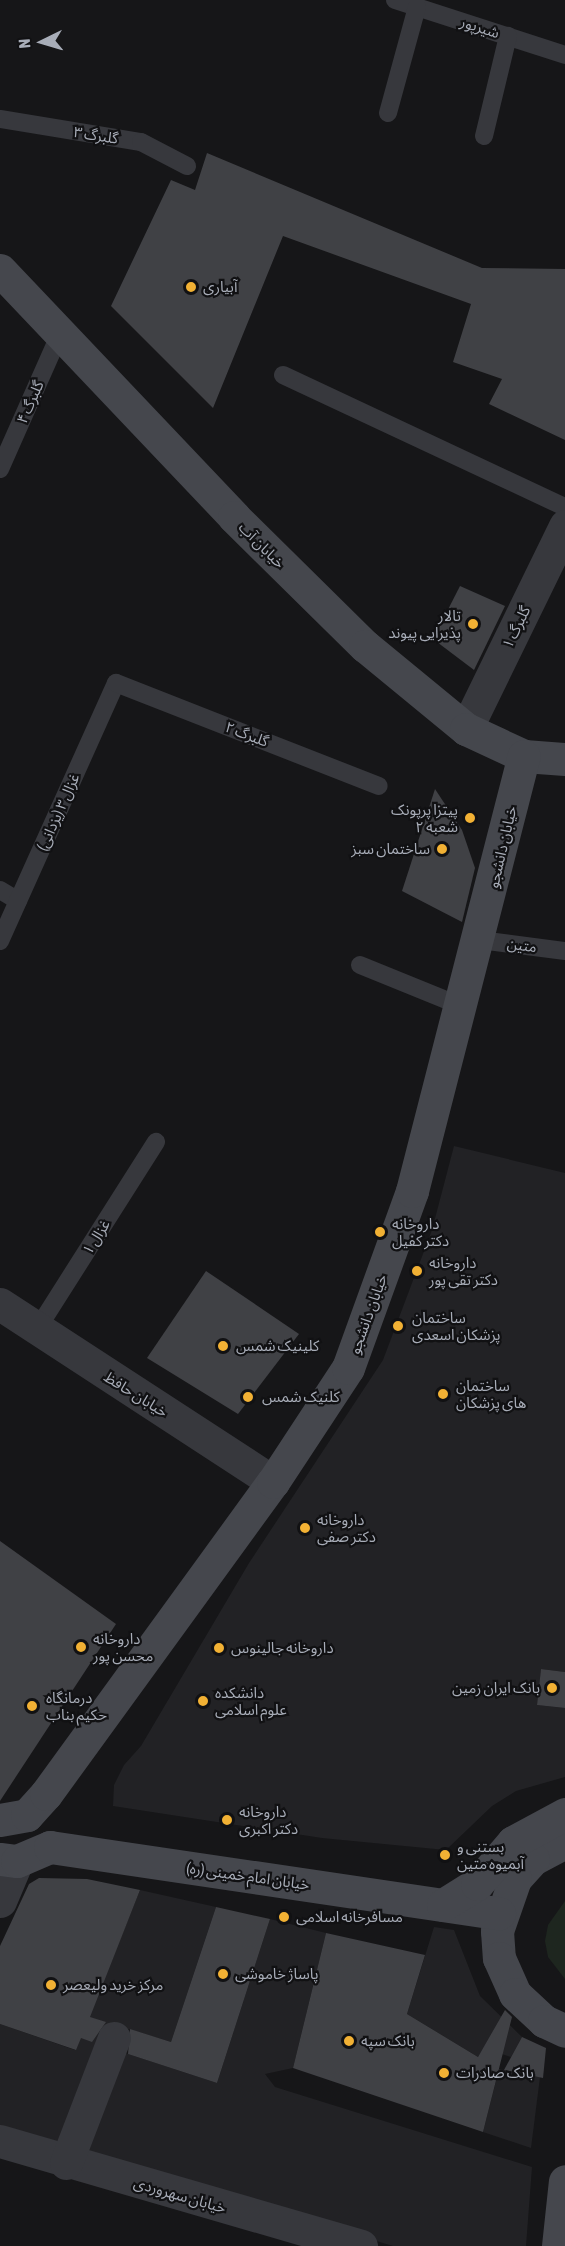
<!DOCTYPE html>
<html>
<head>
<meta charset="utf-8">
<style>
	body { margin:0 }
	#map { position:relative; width:565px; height:2246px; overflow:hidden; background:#161618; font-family:"Asap Condensed","Noto Sans Arabic",sans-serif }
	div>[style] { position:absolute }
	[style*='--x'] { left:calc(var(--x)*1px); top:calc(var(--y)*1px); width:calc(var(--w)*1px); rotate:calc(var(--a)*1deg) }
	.built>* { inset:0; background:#222225 }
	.green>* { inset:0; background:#1e261f }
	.building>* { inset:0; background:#404145 }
	.service>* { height:18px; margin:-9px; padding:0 9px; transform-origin:9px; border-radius:9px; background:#37383d }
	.minor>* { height:33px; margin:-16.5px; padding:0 16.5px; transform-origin:16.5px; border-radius:16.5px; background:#37383d }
	.secondary>* { height:33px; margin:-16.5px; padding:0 16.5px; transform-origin:16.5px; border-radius:16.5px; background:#45474d }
	.dots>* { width:16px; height:16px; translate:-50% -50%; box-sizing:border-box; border:3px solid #111113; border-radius:50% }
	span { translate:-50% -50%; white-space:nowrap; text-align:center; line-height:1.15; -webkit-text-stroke:4.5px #111113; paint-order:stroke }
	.street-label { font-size:15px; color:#a8adb8 }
	.poi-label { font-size:15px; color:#a8adb8 }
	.left { translate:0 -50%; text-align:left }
	.right { translate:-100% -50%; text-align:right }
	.north { position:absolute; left:12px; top:12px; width:60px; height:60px; -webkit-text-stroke:4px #111113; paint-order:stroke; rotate:265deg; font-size:16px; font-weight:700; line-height:24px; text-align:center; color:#a8adb8 }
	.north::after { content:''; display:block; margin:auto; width:21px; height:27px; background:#a8adb8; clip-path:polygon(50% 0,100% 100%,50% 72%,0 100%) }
</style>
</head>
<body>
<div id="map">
	<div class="built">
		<div style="clip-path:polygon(454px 1146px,565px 1173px,565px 1672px,541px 1669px,537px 1705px,565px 1708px,565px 1777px,516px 1791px,492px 1806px,446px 1850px,322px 1838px,113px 1806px,114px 1785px,124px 1765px,141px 1746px,249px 1563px,383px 1360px,432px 1230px)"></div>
		<div style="clip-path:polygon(140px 1890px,216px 1907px,171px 2042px,112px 2024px,62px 2149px,0 2125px,0 2024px,75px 2050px)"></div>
		<div style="clip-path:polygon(270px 1919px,326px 1933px,293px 2068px,265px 2074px,275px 2087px,532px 2167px,526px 2246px,393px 2246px,80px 2152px,119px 2051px,217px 2083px)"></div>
		<div style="clip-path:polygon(434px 1927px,454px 1930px,480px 1996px,522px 2037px,511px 2057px,484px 2048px,478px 2057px,407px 2014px)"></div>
		<div style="clip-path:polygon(499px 2069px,540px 2077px,531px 2148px,483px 2132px)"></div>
	</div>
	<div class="green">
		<div style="clip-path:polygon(565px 1901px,565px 1979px,548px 1957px,545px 1941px,548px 1925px)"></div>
	</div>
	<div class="building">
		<div style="clip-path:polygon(207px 153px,482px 268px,565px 269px,565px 440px,489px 404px,502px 379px,453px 362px,471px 304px,283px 236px,213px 408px,111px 306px,171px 180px,195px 190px)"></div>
		<div style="clip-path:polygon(460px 586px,505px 606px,474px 670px,433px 639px)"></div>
		<div style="clip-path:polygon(435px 789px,462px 830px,475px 868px,462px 922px,402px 891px)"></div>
		<div style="clip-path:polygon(206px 1271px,299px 1334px,238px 1414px,147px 1358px)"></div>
		<div style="clip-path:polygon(0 1541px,116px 1624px,0 1801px)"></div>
		<div style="clip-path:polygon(541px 1669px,565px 1672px,565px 1708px,537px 1705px)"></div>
		<div style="clip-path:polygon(39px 1878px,87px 1879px,140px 1890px,90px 2017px,106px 2022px,92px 2042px,81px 2038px,76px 2050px,0 2024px,0 1946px,29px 1884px)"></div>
		<div style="clip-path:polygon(216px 1907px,270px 1919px,217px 2083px,128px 2054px,130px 2029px,171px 2042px)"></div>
		<div style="clip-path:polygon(326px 1933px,425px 1955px,407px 2014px,478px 2057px,505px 2010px,512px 2017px,483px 2132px,293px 2068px)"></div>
		<div style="clip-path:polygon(522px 2037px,546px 2048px,543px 2078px,504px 2070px)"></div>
	</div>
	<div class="service">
		<div style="--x:395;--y:0;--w:179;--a:17.9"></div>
		<div style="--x:388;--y:113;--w:110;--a:-74.7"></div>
		<div style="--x:0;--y:119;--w:143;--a:9.3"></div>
		<div style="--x:141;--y:142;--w:52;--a:27.6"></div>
		<div style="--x:484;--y:136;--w:103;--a:-76.5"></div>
		<div style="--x:283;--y:375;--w:311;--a:25.1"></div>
		<div style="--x:0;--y:469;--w:145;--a:-66.1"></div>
		<div style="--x:0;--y:890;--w:21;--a:31"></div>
		<div style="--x:480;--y:940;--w:86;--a:7.4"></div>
		<div style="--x:0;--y:941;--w:283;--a:-65.8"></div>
		<div style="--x:116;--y:683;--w:282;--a:21.4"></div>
		<div style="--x:360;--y:965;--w:109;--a:22.1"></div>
		<div style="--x:36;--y:1331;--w:224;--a:-57.6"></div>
	</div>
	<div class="minor">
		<div style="--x:466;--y:729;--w:226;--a:-64"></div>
		<div style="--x:0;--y:1304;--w:326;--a:33.1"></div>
		<div style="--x:0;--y:1901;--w:43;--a:-67"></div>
		<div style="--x:0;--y:2141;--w:376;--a:16.2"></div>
		<div style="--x:66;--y:2163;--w:134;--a:-69"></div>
	</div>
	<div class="secondary">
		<div style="--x:0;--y:270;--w:340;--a:46.5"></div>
		<div style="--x:234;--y:517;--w:184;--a:44.6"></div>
		<div style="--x:365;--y:646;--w:131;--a:39.4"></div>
		<div style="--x:466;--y:729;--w:64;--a:25"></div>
		<div style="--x:524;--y:756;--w:41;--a:4.2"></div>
		<div style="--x:0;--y:1820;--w:27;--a:-10"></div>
		<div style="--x:27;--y:1815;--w:28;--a:-48"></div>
		<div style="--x:46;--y:1794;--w:386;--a:-54"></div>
		<div style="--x:273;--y:1482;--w:136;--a:-56.7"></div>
		<div style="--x:348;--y:1368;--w:188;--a:-70.1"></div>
		<div style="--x:412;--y:1191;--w:449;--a:-75.6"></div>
		<div style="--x:565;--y:1842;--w:36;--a:152"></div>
		<div style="--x:533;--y:1859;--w:27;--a:132"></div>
		<div style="--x:515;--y:1879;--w:55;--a:109.1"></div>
		<div style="--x:497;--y:1931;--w:27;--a:86"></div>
		<div style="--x:499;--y:1958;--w:39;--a:66"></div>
		<div style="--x:515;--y:1994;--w:40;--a:43"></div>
		<div style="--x:544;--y:2021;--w:23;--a:25"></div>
		<div style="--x:0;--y:1859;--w:17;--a:7"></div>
		<div style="--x:17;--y:1861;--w:36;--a:-23"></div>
		<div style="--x:50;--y:1847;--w:454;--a:8.4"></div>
		<div style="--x:443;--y:1905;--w:40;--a:-32"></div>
		<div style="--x:477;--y:1884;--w:55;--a:-49.4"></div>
		<div style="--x:513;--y:1842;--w:59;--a:-28.3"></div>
		<div style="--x:558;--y:2246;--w:65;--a:-83.9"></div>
	</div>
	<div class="dots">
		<div style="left:191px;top:287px;background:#f2b134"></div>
		<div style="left:473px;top:624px;background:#f2b134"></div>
		<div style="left:470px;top:818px;background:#f2b134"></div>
		<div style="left:442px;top:849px;background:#f2b134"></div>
		<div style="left:380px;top:1232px;background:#f2b134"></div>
		<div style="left:417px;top:1271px;background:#f2b134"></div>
		<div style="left:398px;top:1326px;background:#f2b134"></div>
		<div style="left:223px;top:1346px;background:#f2b134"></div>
		<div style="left:443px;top:1394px;background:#f2b134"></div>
		<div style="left:248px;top:1397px;background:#f2b134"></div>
		<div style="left:305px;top:1528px;background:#f2b134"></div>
		<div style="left:81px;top:1647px;background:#f2b134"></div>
		<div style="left:219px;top:1648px;background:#f2b134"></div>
		<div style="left:552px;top:1688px;background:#f2b134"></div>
		<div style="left:203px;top:1701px;background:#f2b134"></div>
		<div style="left:32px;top:1706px;background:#f2b134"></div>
		<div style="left:227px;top:1820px;background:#f2b134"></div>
		<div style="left:445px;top:1855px;background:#f2b134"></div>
		<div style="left:284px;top:1917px;background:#f2b134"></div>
		<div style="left:223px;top:1974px;background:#f2b134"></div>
		<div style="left:51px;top:1985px;background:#f2b134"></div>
		<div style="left:349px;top:2041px;background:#f2b134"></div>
		<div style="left:444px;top:2073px;background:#f2b134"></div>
	</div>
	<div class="street-label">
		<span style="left:480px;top:27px;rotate:18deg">شیرپور</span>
		<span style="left:96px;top:135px;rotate:9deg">گلبرگ ۳</span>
		<span style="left:30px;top:402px;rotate:-66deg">گلبرگ ۴</span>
		<span style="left:262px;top:545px;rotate:45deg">خیابان آب</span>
		<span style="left:516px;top:627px;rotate:-64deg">گلبرگ ۱</span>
		<span style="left:247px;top:734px;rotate:21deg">گلبرگ ۲</span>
		<span style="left:58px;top:812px;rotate:-66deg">غزال ۳ (یزدانی)</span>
		<span style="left:502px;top:847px;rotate:-77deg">خیابان دانشجو</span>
		<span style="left:522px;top:945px;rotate:8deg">متین</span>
		<span style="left:96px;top:1237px;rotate:-58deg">غزال ۱</span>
		<span style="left:368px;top:1314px;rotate:-70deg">خیابان دانشجو</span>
		<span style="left:136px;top:1394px;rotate:32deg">خیابان حافظ</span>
		<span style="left:248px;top:1876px;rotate:8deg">خیابان امام خمینی (ره)</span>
		<span style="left:180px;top:2195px;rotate:16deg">خیابان سهروردی</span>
	</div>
	<div class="poi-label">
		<span class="left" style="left:203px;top:287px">آبیاری</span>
		<span class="right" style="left:461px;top:624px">تالار<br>پذیرایی پیوند</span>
		<span class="right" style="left:458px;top:818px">پیتزا پرپونک<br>شعبه ۲</span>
		<span class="right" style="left:430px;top:849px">ساختمان سبز</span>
		<span class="left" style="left:392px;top:1232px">داروخانه<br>دکتر کفیل</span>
		<span class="left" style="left:429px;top:1271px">داروخانه<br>دکتر تقی پور</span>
		<span class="left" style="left:412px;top:1326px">ساختمان<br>پزشکان اسعدی</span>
		<span class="left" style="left:236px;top:1346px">کلینیک شمس</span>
		<span class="left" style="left:456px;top:1394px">ساختمان<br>های پزشکان</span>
		<span class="left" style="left:262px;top:1397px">کلنیک شمس</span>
		<span class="left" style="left:317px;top:1528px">داروخانه<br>دکتر صفی</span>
		<span class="left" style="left:93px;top:1647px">داروخانه<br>محسن پور</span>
		<span class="left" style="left:231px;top:1648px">داروخانه جالینوس</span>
		<span class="right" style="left:540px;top:1688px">بانک ایران زمین</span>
		<span class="left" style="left:215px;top:1701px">دانشکده<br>علوم اسلامی</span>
		<span class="left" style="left:46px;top:1706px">درمانگاه<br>حکیم بناب</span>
		<span class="left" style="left:239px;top:1820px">داروخانه<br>دکتر اکبری</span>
		<span class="left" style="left:457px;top:1855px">بستنی و<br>آبمیوه متین</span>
		<span class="left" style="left:296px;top:1917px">مسافرخانه اسلامی</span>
		<span class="left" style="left:235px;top:1974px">پاساژ خاموشی</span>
		<span class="left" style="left:63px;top:1985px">مرکز خرید ولیعصر</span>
		<span class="left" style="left:361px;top:2041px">بانک سپه</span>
		<span class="left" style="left:456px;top:2073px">بانک صادرات</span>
	</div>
	<div class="north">N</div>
</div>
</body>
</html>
